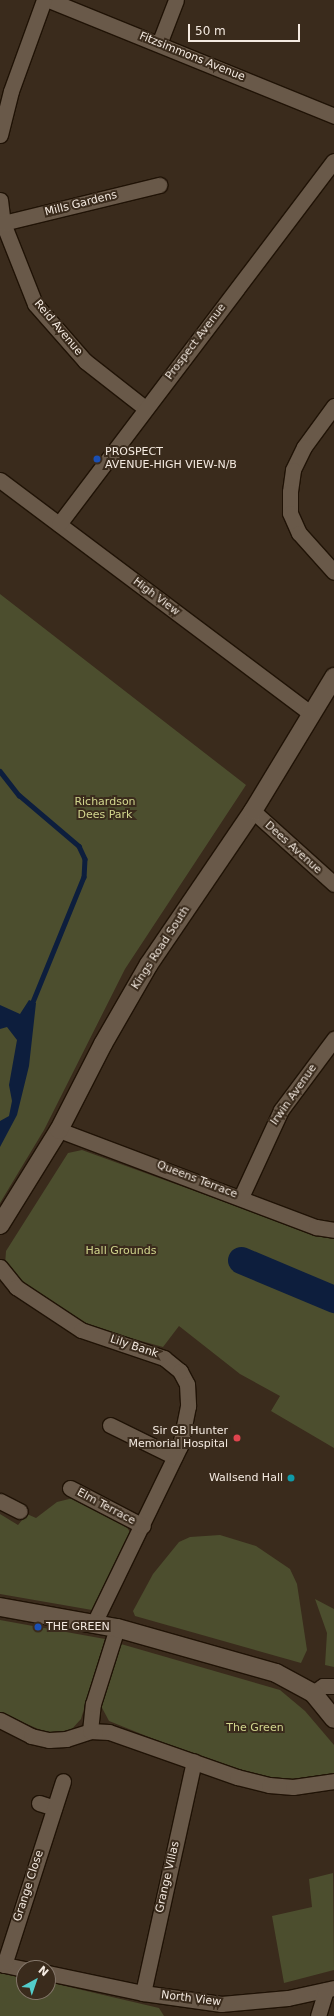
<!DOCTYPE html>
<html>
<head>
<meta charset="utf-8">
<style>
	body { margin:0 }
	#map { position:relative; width:334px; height:2016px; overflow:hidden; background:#3a2b1c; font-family:"DejaVu Sans",sans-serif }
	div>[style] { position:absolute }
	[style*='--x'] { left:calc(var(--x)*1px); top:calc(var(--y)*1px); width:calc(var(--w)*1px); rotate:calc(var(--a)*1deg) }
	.green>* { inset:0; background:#4c4e2e }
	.water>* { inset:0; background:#0d1e3d }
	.stream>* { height:4.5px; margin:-2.25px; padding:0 2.25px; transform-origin:2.25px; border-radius:2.25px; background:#0d1e3d }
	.river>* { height:27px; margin:-13.5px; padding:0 13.5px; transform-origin:13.5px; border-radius:13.5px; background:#0d1e3d }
	.roads { filter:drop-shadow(1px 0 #201306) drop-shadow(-1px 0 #201306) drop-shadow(0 1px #201306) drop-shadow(0 -1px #201306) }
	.minor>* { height:15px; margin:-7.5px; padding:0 7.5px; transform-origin:7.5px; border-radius:7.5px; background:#695949 }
	.tertiary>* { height:18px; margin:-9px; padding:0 9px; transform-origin:9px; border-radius:9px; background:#695949 }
	.dots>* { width:11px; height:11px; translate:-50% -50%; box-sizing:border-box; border:2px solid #3a2b1c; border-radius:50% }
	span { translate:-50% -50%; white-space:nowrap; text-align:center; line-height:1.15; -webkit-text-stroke:4px #3a2b1c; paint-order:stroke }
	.street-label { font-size:11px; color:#f4eae1 }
	.poi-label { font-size:11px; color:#f4eae1 }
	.left { translate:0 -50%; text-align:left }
	.right { translate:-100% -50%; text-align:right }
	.park-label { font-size:11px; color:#d2d68e }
	.north { position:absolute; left:16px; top:1960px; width:40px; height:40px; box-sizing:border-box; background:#3a2b1c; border:1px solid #84776b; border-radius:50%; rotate:40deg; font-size:11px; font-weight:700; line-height:16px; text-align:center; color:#f4eae1 }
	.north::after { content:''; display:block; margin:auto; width:14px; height:18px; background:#53cdcb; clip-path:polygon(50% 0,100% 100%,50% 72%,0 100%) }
	.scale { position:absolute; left:188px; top:24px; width:112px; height:18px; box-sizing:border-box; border:2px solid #f4eae1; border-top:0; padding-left:5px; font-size:12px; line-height:14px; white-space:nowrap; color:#f4eae1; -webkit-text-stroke:3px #3a2b1c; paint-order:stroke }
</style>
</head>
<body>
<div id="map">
	<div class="green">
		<div style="clip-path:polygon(0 594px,246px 785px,125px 969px,44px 1130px,0 1203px)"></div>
		<div style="clip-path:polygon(82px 1150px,310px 1233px,334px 1234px,334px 1448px,271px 1411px,280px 1396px,240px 1374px,179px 1326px,163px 1347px,87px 1326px,19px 1282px,5px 1265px,6px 1251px,68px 1153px)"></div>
		<div style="clip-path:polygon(73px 1498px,125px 1524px,131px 1534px,92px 1610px,0 1594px,0 1514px,18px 1525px,27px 1514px,36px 1518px,57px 1502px)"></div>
		<div style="clip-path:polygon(220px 1535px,256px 1546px,290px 1569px,297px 1584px,307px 1650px,301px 1663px,135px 1616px,133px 1611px,153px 1574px,179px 1542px,190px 1537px)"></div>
		<div style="clip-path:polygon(315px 1599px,334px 1609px,334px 1667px,325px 1665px,327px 1633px)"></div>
		<div style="clip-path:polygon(0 1620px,105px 1639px,81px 1719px,71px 1730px,48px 1733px,0 1713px)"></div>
		<div style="clip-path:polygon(121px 1644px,280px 1690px,305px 1711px,334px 1745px,334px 1774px,284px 1780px,267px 1778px,191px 1754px,109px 1721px,100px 1704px)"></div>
		<div style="clip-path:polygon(333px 1873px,334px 1970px,284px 1983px,272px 1916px,312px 1907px,309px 1879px)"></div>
		<div style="clip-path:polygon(0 1971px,24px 1977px,24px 1992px,48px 1992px,48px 1982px,159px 2008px,164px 2016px,0 2016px)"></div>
	</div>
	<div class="water">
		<div style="clip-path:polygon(29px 1000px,36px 1003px,29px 1066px,17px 1115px,0 1147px,0 1121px,9px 1116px,12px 1101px,9px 1085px,17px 1040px,7px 1027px,0 1029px,0 1005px,20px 1014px)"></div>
	</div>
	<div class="stream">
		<div style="--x:0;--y:771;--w:31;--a:52"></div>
		<div style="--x:19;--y:795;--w:79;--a:40.4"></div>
		<div style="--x:79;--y:846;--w:14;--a:65"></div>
		<div style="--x:85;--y:859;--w:18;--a:93"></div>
		<div style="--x:84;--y:877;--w:140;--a:112.2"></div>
	</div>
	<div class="river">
		<div style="--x:241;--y:1260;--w:101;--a:22.8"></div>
	</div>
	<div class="roads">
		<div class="minor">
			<div style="--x:49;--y:0;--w:308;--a:22.1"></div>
			<div style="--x:159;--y:44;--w:47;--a:-68.9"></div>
			<div style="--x:0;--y:135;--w:45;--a:-76"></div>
			<div style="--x:11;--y:91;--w:97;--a:-70.1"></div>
			<div style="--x:0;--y:200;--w:23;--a:83"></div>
			<div style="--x:3;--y:223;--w:87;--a:68.4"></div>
			<div style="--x:35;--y:304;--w:76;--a:48.7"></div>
			<div style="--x:85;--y:361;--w:76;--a:38.1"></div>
			<div style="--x:3;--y:223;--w:161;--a:-13.7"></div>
			<div style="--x:334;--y:406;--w:51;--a:126.2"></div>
			<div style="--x:304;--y:447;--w:25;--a:116"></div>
			<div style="--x:293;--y:470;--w:22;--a:98"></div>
			<div style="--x:290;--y:492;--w:21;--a:90"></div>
			<div style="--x:290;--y:513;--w:22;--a:66"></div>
			<div style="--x:299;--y:533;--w:52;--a:48.1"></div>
			<div style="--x:0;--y:480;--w:390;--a:36.9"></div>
			<div style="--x:59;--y:524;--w:455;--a:-52.9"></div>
			<div style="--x:253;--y:811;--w:109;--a:42"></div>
			<div style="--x:59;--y:1130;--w:275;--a:20.7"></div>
			<div style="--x:316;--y:1227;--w:18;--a:9"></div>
			<div style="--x:241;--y:1197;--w:96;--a:-65.3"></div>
			<div style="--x:281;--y:1110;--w:89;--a:-53.3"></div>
			<div style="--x:0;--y:1267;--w:26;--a:51"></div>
			<div style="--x:16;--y:1287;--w:78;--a:33.5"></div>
			<div style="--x:81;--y:1330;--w:88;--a:18.6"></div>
			<div style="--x:164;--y:1358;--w:21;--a:39"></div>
			<div style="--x:180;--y:1371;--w:15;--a:62"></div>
			<div style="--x:187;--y:1384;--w:22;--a:87"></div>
			<div style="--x:188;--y:1406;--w:41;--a:101.3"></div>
			<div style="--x:180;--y:1446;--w:197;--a:115.9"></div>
			<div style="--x:110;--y:1425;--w:72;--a:26.2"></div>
			<div style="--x:70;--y:1488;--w:82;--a:27.5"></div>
			<div style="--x:0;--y:1501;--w:22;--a:27"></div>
			<div style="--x:313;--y:1693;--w:12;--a:-35"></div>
			<div style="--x:323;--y:1686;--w:11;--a:0"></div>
			<div style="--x:0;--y:1720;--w:35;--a:27"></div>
			<div style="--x:31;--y:1736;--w:18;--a:13"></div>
			<div style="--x:49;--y:1740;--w:17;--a:-3"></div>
			<div style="--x:66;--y:1739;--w:25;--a:-18"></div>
			<div style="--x:90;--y:1731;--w:19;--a:3"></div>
			<div style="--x:109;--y:1732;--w:136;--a:19.4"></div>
			<div style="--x:237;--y:1777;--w:33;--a:14"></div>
			<div style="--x:269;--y:1785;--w:24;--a:5"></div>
			<div style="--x:293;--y:1787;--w:41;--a:-8.3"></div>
			<div style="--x:90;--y:1731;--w:27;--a:-84"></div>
			<div style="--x:93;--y:1704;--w:80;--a:-72.5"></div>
			<div style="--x:39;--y:1803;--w:16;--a:18"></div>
			<div style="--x:0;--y:1964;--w:25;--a:12"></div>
			<div style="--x:4;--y:1965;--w:193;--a:-72.2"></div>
			<div style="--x:48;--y:1973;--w:97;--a:11.9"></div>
			<div style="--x:143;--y:1993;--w:79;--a:8"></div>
			<div style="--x:221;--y:2004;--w:67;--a:-5.1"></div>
			<div style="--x:288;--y:1998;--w:47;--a:-12.3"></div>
			<div style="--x:143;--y:1993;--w:237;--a:-77.6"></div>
			<div style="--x:318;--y:2016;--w:27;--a:-73"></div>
		</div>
		<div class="tertiary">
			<div style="--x:0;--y:1225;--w:112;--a:-58.2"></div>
			<div style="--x:59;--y:1130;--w:97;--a:-62.9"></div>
			<div style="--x:103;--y:1044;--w:92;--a:-60.1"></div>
			<div style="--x:149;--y:964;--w:185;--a:-55.8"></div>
			<div style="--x:253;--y:811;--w:157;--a:-58.8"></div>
			<div style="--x:0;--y:1607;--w:119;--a:10.2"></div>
			<div style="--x:117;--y:1628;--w:165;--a:15.8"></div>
			<div style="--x:276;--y:1673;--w:42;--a:28.4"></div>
			<div style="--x:313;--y:1693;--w:33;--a:51"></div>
		</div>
	</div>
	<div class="dots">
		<div style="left:97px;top:459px;background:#1a4fb4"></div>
		<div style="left:237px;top:1438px;background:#e0444e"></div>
		<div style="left:291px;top:1478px;background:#0f9aa8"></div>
		<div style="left:38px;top:1627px;background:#1a4fb4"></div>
	</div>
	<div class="street-label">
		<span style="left:192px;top:57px;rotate:22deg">Fitzsimmons Avenue</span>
		<span style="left:81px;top:204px;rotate:-14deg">Mills Gardens</span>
		<span style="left:58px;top:328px;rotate:50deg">Reid Avenue</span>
		<span style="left:196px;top:342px;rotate:-53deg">Prospect Avenue</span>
		<span style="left:156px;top:597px;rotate:37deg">High View</span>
		<span style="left:293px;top:848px;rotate:42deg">Dees Avenue</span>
		<span style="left:161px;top:948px;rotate:-57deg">Kings Road South</span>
		<span style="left:294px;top:1095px;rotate:-55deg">Irwin Avenue</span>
		<span style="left:197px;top:1180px;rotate:21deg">Queens Terrace</span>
		<span style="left:134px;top:1347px;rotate:18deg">Lily Bank</span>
		<span style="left:106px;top:1507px;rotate:28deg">Elm Terrace</span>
		<span style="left:168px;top:1877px;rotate:-77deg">Grange Villas</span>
		<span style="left:29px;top:1886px;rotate:-72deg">Grange Close</span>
		<span style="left:191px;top:1999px;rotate:7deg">North View</span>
	</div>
	<div class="poi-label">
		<span class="left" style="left:105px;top:459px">PROSPECT<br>AVENUE-HIGH VIEW-N/B</span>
		<span class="right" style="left:228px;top:1438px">Sir GB Hunter<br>Memorial Hospital</span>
		<span class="right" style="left:283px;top:1478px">Wallsend Hall</span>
		<span class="left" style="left:46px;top:1627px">THE GREEN</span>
	</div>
	<div class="park-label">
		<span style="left:105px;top:809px">Richardson<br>Dees Park</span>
		<span style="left:121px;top:1251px">Hall Grounds</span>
		<span style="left:255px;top:1728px">The Green</span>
	</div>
	<div class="north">N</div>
	<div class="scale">50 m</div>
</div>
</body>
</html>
